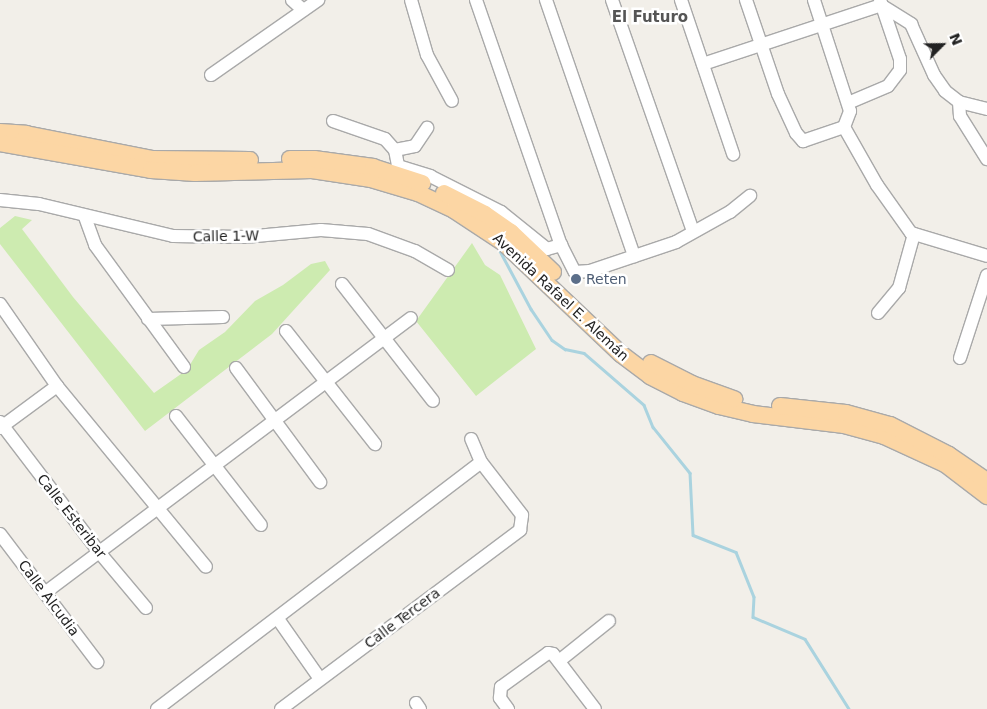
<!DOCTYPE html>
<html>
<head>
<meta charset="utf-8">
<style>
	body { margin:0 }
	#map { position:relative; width:987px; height:709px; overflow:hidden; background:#f2efe9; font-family:"DejaVu Sans",sans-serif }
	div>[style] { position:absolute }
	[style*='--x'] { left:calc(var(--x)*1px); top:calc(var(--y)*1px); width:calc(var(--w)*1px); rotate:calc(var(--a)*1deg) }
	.grass>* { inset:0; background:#cdebb0 }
	.stream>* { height:2.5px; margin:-1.25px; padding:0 1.25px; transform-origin:1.25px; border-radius:1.25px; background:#aad3df }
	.roads { filter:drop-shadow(1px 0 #a9a9a9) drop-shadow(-1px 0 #a9a9a9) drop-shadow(0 1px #a9a9a9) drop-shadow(0 -1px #a9a9a9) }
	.minor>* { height:12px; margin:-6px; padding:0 6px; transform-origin:6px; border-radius:6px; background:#fff }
	.major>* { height:16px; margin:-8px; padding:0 8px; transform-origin:8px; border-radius:8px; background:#fcd6a4 }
	.dots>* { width:14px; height:14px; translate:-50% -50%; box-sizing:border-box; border:2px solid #fff; border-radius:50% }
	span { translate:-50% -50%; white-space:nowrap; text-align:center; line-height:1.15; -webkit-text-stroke:5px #fff; paint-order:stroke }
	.street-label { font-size:14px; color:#222 }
	.service-label { font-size:14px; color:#4e5e75 }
	.left { translate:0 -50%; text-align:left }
	.neighbourhood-label { font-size:15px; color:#555; font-weight:700 }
	.north { position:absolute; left:917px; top:20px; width:50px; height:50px; -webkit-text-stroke:4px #fff; paint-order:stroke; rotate:67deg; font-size:14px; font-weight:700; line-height:20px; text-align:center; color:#222 }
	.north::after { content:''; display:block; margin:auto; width:18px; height:22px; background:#222; clip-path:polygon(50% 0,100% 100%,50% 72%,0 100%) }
</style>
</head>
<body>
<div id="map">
	<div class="grass">
		<div style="clip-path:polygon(15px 216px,32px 220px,22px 229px,73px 297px,154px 393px,181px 374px,184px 367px,188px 368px,199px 350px,225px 332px,255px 301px,283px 285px,311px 264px,325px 261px,330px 270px,272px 334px,145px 431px,0 244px,0 228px)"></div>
		<div style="clip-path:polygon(472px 243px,485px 265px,500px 275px,536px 349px,476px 396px,416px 321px)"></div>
	</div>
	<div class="stream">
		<div style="--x:500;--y:251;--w:66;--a:61.9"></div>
		<div style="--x:531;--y:309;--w:37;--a:56"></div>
		<div style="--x:552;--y:340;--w:16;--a:35"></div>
		<div style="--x:565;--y:349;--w:19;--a:12"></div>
		<div style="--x:584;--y:353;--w:79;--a:40.9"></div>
		<div style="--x:644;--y:405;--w:24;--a:68"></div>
		<div style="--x:653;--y:427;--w:59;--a:51.2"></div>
		<div style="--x:690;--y:473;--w:62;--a:87.2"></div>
		<div style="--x:693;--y:535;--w:46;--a:21.6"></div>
		<div style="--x:736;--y:552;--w:48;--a:68.2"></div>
		<div style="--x:754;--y:597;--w:20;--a:93"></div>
		<div style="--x:753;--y:617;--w:56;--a:22.9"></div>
		<div style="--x:805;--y:639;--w:83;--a:57.8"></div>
	</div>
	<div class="roads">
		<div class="minor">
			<div style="--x:292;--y:0;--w:15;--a:42"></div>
			<div style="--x:411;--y:0;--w:57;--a:73.8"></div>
			<div style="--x:427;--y:55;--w:52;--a:61.5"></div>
			<div style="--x:476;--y:0;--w:259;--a:70.9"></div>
			<div style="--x:561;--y:245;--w:30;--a:63"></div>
			<div style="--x:575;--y:272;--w:15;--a:-4"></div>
			<div style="--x:590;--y:271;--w:91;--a:-18.6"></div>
			<div style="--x:676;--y:242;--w:62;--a:-29.1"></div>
			<div style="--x:730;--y:212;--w:26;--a:-39"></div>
			<div style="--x:546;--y:0;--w:271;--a:71"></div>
			<div style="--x:612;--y:0;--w:245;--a:70.7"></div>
			<div style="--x:681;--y:0;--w:163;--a:71.3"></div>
			<div style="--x:746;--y:0;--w:99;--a:71.2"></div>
			<div style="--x:778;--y:94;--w:43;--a:65.2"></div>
			<div style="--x:796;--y:133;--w:11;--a:49"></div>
			<div style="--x:803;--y:141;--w:43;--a:-18.9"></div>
			<div style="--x:844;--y:127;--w:17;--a:-69"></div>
			<div style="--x:850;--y:111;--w:117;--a:-108"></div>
			<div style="--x:703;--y:64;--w:188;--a:-18.3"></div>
			<div style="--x:881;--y:5;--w:36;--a:32"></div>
			<div style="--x:911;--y:24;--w:56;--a:65.7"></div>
			<div style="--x:934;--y:75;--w:19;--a:55"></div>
			<div style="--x:945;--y:91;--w:18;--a:38"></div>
			<div style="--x:959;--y:102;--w:29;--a:14"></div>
			<div style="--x:211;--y:75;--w:131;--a:-35"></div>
			<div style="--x:959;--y:102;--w:14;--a:86"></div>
			<div style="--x:960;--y:116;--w:51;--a:57.9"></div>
			<div style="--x:848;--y:103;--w:43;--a:-23"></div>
			<div style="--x:888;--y:86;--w:20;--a:-53"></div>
			<div style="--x:900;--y:70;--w:11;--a:-90"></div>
			<div style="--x:900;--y:59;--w:62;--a:-108.7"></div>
			<div style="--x:333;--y:121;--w:55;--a:19.1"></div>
			<div style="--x:385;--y:139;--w:15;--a:48"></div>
			<div style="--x:395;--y:150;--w:16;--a:79"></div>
			<div style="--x:398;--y:166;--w:6;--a:121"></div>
			<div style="--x:844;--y:127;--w:67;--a:60.4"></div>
			<div style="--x:877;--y:185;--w:59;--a:54.7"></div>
			<div style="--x:911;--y:233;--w:79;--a:16.8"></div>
			<div style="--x:395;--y:150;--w:20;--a:-11"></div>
			<div style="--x:415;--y:146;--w:22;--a:-56"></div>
			<div style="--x:398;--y:166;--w:34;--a:17"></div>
			<div style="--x:430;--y:176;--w:80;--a:26.9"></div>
			<div style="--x:501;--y:212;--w:59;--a:38.8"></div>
			<div style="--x:547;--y:249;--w:15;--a:-16"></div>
			<div style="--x:0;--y:200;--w:39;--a:6"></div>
			<div style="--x:39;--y:204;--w:138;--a:13.4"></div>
			<div style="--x:173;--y:236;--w:72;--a:0.8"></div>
			<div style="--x:245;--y:237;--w:76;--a:-5.3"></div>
			<div style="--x:321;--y:230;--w:47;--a:4.9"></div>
			<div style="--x:368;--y:234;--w:50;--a:19.9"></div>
			<div style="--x:415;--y:251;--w:38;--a:30"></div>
			<div style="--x:85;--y:217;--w:30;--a:70"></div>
			<div style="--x:95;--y:245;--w:151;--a:53.9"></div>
			<div style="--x:342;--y:284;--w:148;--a:52.1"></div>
			<div style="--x:0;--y:304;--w:100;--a:55.2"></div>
			<div style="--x:57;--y:386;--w:234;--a:50.5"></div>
			<div style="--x:878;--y:313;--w:33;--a:-50"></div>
			<div style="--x:899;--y:288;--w:56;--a:-74.5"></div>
			<div style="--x:148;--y:319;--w:75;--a:-1.5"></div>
			<div style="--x:286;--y:331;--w:144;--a:51.8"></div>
			<div style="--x:960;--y:358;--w:87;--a:-72"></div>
			<div style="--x:236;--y:368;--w:142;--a:53.6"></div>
			<div style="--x:176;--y:416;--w:138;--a:52.1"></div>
			<div style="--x:0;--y:422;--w:163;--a:52.7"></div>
			<div style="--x:99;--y:552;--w:73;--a:50"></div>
			<div style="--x:0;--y:428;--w:71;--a:-36.4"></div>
			<div style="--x:0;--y:534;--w:161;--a:52.8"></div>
			<div style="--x:46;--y:592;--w:456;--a:-36.9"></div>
			<div style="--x:278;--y:619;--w:73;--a:55"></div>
			<div style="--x:559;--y:661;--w:64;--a:-38.7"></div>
			<div style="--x:416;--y:703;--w:7;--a:56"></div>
			<div style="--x:157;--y:709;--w:407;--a:-37.3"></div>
			<div style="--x:281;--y:709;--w:299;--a:-36.8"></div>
			<div style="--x:520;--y:530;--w:15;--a:-82"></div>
			<div style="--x:522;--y:515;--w:67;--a:-127.7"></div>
			<div style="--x:481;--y:462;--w:25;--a:-113"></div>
			<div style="--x:508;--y:709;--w:14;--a:-126"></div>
			<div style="--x:500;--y:698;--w:11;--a:-85"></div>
			<div style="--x:501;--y:687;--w:58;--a:-35.9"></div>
			<div style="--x:548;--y:653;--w:5;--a:11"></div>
			<div style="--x:553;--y:654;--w:69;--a:52.6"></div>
		</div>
		<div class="major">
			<div style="--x:0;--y:132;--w:26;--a:4"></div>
			<div style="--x:26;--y:134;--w:128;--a:11.2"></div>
			<div style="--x:152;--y:159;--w:98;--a:0.6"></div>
			<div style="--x:0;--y:143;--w:153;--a:10.1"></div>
			<div style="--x:151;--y:170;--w:44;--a:3.9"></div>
			<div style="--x:195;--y:173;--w:117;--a:-1.5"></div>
			<div style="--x:312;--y:170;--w:60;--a:8.7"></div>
			<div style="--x:371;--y:179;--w:49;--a:16.6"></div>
			<div style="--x:418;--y:193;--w:40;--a:25"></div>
			<div style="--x:454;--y:210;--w:60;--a:33.4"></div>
			<div style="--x:504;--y:243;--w:161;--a:43.5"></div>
			<div style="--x:621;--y:354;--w:36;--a:37"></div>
			<div style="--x:650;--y:376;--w:37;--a:27"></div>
			<div style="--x:683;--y:393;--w:38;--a:20"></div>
			<div style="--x:719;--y:406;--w:35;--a:13"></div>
			<div style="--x:753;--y:414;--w:92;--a:6.9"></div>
			<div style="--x:844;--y:425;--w:41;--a:15.4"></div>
			<div style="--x:884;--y:436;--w:67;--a:24.7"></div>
			<div style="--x:945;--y:464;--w:53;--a:37.3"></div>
			<div style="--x:290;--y:159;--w:24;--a:0"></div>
			<div style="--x:314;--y:159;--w:60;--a:7.7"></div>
			<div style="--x:373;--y:167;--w:52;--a:18.1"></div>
			<div style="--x:444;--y:193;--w:46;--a:27.1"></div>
			<div style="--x:485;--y:214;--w:32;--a:35"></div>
			<div style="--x:511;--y:232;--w:58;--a:43.6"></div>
			<div style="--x:651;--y:363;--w:46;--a:27.1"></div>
			<div style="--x:692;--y:384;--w:45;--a:19.7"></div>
			<div style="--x:780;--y:406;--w:66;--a:6.1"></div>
			<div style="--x:846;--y:413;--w:46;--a:15.3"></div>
			<div style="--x:890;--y:425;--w:66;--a:27"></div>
			<div style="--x:949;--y:455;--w:46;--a:34.4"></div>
		</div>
	</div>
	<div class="dots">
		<div style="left:576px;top:279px;background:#5c6f8a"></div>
	</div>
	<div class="street-label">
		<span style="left:226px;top:236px;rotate:-1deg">Calle 1-W</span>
		<span style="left:561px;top:297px;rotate:43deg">Avenida Rafael E. Alemán</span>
		<span style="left:72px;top:516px;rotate:52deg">Calle Esteribar</span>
		<span style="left:49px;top:598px;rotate:53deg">Calle Alcudia</span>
		<span style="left:402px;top:618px;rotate:-37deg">Calle Tercera</span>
	</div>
	<div class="service-label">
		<span class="left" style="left:586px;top:279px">Reten</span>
	</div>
	<div class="neighbourhood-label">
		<span style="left:650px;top:18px">El Futuro</span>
	</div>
	<div class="north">N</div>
</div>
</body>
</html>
